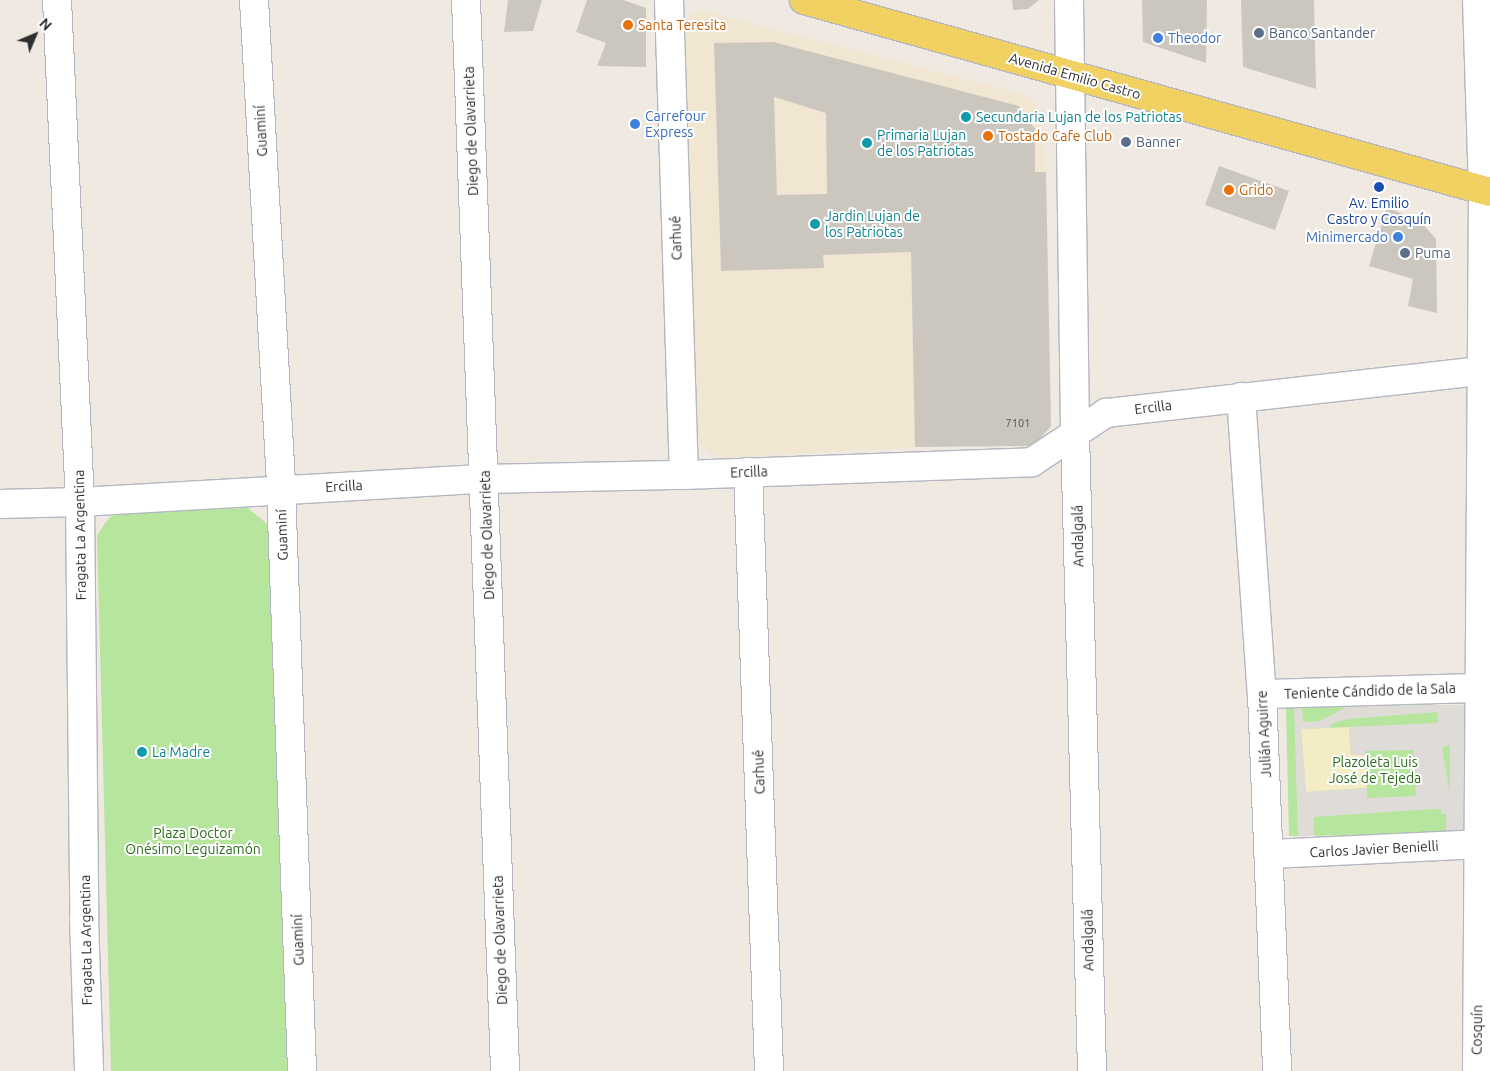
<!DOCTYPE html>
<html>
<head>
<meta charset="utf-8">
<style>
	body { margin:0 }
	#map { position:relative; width:1490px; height:1071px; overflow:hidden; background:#efe9e1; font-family:Ubuntu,sans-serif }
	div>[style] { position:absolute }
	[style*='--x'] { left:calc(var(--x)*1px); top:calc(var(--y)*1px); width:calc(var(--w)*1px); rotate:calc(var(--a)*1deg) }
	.education>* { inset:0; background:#f0e6d1 }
	.green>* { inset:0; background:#b6e59e }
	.sand>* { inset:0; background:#f3ecc5 }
	.plaza>* { inset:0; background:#dfdcd8 }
	.building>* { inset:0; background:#cbc7bf }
	.roads { filter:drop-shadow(1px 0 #b4b7c1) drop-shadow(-1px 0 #b4b7c1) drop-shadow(0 1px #b4b7c1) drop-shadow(0 -1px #b4b7c1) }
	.minor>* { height:28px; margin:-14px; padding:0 14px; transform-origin:14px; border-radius:14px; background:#fff }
	.major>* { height:28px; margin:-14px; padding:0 14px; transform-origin:14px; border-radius:14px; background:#f2d163 }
	.dots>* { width:14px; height:14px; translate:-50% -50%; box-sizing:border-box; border:2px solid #fff; border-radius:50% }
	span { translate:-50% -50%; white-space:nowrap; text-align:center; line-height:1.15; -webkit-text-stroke:4px #fff; paint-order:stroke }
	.number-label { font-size:11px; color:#555452 }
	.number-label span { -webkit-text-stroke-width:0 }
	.food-label { font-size:14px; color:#c56008 }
	.left { translate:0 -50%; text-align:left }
	.service-label { font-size:14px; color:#4e5e75 }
	.shop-label { font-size:14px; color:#366cbe }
	.right { translate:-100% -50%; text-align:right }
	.street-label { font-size:14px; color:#2e2e2e }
	.culture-label { font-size:14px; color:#0d838f }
	.transit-label { font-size:14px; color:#164399 }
	.park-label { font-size:14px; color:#2c6e1b }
	.north { position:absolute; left:10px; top:10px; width:50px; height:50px; -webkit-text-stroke:4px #fff; paint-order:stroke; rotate:45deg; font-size:14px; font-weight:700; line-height:20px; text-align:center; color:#2e2e2e }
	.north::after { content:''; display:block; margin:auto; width:18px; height:22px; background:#2e2e2e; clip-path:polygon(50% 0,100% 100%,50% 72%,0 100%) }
</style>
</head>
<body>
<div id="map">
	<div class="education">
		<div style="clip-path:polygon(705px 11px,1025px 95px,1034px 102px,1042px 118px,1046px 172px,909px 174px,915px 447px,724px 458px,709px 453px,696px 438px,681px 29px,686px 19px,695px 12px)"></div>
	</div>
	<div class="green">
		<div style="clip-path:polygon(248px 508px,272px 528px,287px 1071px,111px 1071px,97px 535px,109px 518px,124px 511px)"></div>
		<div style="clip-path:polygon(1465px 705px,1463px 834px,1289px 836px,1286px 707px)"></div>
	</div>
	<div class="sand">
		<div style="clip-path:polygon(1349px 727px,1351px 755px,1365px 755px,1367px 788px,1306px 792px,1301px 729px)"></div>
	</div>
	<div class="plaza">
		<div style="clip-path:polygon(evenodd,1465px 705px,1463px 834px,1446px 834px,1446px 814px,1441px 814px,1441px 809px,1432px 809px,1314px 817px,1314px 836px,1298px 836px,1294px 707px,1302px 707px,1303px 722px,1320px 721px,1348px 706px,1465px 705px,1437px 712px,1438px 723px,1349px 727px,1351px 755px,1365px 755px,1365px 751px,1414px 750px,1416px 796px,1367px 798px,1367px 788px,1306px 792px,1301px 729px,1329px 728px,1333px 723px,1348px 719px,1437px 712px,1465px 705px,1450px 745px,1450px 793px,1442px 747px,1450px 745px)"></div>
	</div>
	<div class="building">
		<div style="clip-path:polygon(508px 0,542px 0,533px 31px,504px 32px)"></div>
		<div style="clip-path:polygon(587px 0,623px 0,646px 8px,646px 67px,597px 66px,606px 43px,576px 32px)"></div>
		<div style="clip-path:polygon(1012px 0,1039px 0,1028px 9px,1013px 10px)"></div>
		<div style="clip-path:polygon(1142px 0,1207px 0,1206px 63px,1143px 42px)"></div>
		<div style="clip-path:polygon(1241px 0,1314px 0,1316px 89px,1243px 67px)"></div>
		<div style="clip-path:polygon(evenodd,773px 42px,1019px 106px,1035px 129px,1035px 172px,1046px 172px,1051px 426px,1038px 441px,1029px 446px,915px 447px,911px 252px,823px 255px,824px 268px,721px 271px,714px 43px,773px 42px,774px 97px,826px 113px,827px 194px,777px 195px,774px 97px)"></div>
		<div style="clip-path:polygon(1219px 166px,1289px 191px,1275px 230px,1205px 205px)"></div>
		<div style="clip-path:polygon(1387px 207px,1421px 222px,1436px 239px,1437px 313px,1408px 306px,1413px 279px,1369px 266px)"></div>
	</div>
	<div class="roads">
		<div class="minor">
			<div style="--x:57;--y:0;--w:503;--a:87.38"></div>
			<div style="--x:80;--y:502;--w:416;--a:89.4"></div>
			<div style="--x:84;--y:918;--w:153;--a:88.1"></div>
			<div style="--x:254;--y:0;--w:490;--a:86.8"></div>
			<div style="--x:281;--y:489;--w:582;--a:87.93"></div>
			<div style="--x:466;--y:0;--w:1072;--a:87.91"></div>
			<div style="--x:669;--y:0;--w:475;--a:88.2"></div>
			<div style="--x:1069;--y:0;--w:434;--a:89.2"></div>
			<div style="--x:1075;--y:434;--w:637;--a:88.47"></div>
			<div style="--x:1241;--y:397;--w:298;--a:86"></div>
			<div style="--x:1262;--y:694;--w:377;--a:87.7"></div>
			<div style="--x:748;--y:472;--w:599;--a:87.99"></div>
			<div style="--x:0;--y:504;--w:80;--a:-1.4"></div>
			<div style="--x:80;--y:502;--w:406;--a:-3.3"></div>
			<div style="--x:485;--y:479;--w:199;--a:-1.2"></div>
			<div style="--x:684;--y:475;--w:348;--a:-2.1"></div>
			<div style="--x:1032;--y:462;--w:89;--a:-33.5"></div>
			<div style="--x:1106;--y:413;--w:377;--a:-6.4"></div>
			<div style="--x:1262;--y:694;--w:216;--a:-1.6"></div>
			<div style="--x:1269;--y:854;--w:210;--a:-2.7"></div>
			<div style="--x:1477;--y:1071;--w:881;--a:-89.61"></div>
			<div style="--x:1483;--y:190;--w:190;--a:-91.8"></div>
		</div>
		<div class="major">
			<div style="--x:804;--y:0;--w:712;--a:15.64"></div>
		</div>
	</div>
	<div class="dots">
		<div style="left:628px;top:25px;background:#e8710a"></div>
		<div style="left:1259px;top:33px;background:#5c6f8a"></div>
		<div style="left:1158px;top:38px;background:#3f7fe0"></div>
		<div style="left:966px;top:117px;background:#0f9aa8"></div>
		<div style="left:635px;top:124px;background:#3f7fe0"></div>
		<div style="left:988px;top:136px;background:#e8710a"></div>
		<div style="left:1126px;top:142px;background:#5c6f8a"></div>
		<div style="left:867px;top:143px;background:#0f9aa8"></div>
		<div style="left:1379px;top:187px;background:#1a4fb4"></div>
		<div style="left:1229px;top:190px;background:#e8710a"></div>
		<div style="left:815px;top:224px;background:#0f9aa8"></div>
		<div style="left:1398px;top:237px;background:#3f7fe0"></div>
		<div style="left:1405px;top:253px;background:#5c6f8a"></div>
		<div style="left:142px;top:752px;background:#0f9aa8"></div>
	</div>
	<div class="number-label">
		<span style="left:1018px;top:423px">7101</span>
	</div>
	<div class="food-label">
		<span class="left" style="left:638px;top:25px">Santa Teresita</span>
		<span class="left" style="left:998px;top:136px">Tostado Cafe Club</span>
		<span class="left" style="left:1239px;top:190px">Grido</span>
	</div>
	<div class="service-label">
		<span class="left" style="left:1269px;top:33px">Banco Santander</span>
		<span class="left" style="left:1136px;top:142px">Banner</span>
		<span class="left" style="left:1415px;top:253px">Puma</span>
	</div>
	<div class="shop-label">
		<span class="left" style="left:1168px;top:38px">Theodor</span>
		<span class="left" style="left:645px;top:124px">Carrefour<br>Express</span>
		<span class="right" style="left:1388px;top:237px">Minimercado</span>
	</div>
	<div class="street-label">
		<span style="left:1075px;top:76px;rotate:16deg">Avenida Emilio Castro</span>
		<span style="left:261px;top:131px;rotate:-93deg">Guaminí</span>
		<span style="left:471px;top:131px;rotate:-92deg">Diego de Olavarrieta</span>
		<span style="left:676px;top:238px;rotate:-92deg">Carhué</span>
		<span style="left:1153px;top:407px;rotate:-7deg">Ercilla</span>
		<span style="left:749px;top:472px;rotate:-2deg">Ercilla</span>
		<span style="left:344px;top:486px;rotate:-3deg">Ercilla</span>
		<span style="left:80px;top:535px;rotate:-91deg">Fragata La Argentina</span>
		<span style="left:282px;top:535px;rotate:-92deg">Guaminí</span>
		<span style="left:487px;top:535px;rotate:-92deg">Diego de Olavarrieta</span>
		<span style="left:1078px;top:536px;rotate:-91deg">Andalgalá</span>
		<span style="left:1370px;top:691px;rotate:-2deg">Teniente Cándido de la Sala</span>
		<span style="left:1264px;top:734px;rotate:-93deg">Julián Aguirre</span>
		<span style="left:759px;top:772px;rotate:-92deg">Carhué</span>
		<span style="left:1374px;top:849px;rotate:-3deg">Carlos Javier Benielli</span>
		<span style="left:86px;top:940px;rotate:-91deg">Fragata La Argentina</span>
		<span style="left:298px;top:940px;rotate:-92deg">Guaminí</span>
		<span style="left:500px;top:940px;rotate:-92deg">Diego de Olavarrieta</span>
		<span style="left:1088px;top:940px;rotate:-91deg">Andalgalá</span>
		<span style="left:1477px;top:1030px;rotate:-89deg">Cosquín</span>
	</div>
	<div class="culture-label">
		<span class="left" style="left:976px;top:117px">Secundaria Lujan de los Patriotas</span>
		<span class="left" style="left:877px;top:143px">Primaria Lujan<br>de los Patriotas</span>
		<span class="left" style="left:825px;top:224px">Jardin Lujan de<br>los Patriotas</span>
		<span class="left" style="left:152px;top:752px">La Madre</span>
	</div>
	<div class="transit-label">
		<span style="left:1379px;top:211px">Av. Emilio<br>Castro y Cosquín</span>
	</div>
	<div class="park-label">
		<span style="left:1375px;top:770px">Plazoleta Luis<br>José de Tejeda</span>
		<span style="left:193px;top:841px">Plaza Doctor<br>Onésimo Leguizamón</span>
	</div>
	<div class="north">N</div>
</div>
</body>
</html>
